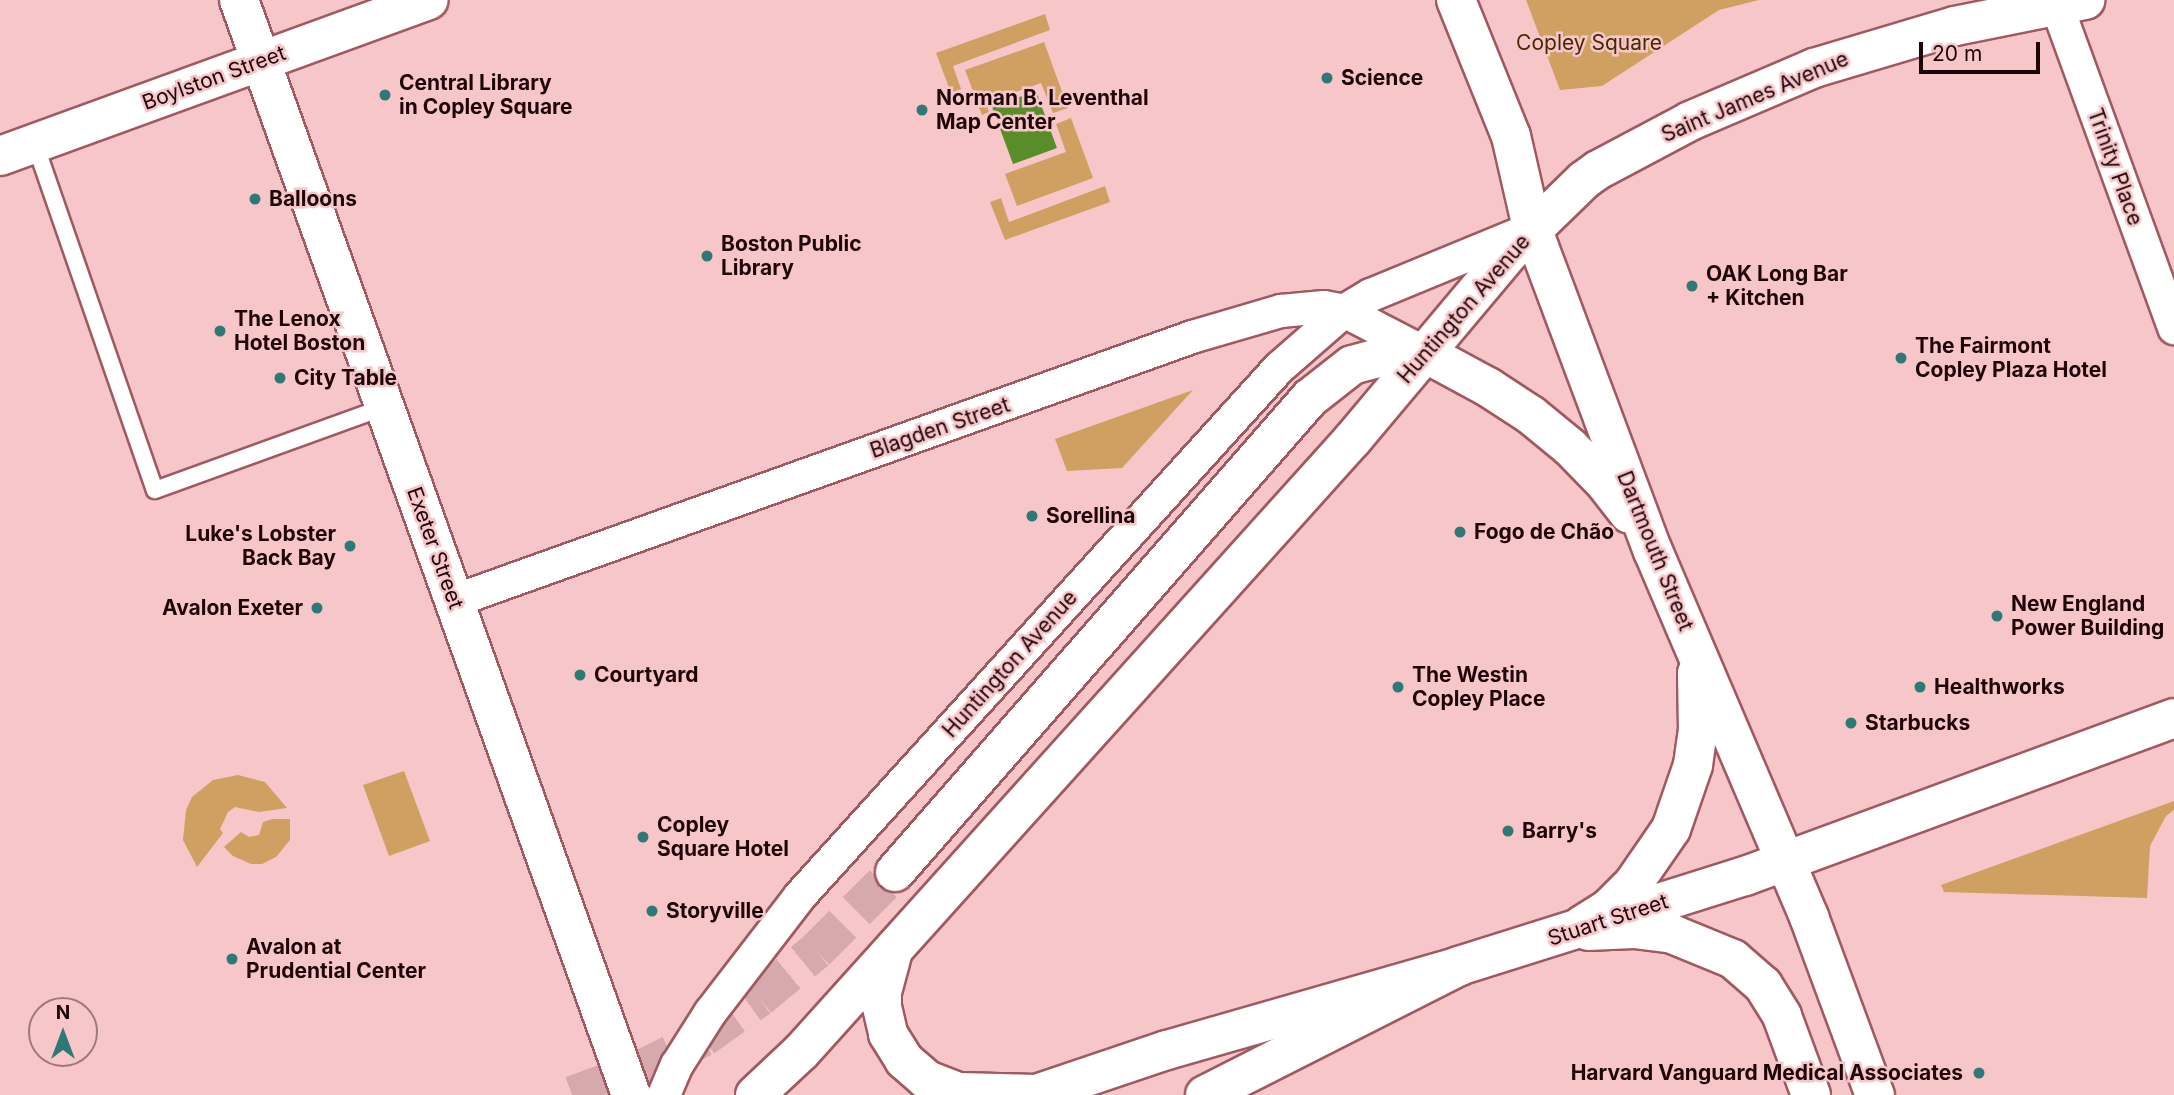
<!DOCTYPE html>
<html>
<head>
<meta charset="utf-8">
<style>
	body { margin:0 }
	#map { position:relative; width:2174px; height:1095px; overflow:hidden; background:#f7c6c9; font-family:Inter,sans-serif }
	div>[style] { position:absolute }
	[style*='--x'] { left:calc(var(--x)*1px); top:calc(var(--y)*1px); width:calc(var(--w)*1px); rotate:calc(var(--a)*1deg) }
	.green>* { inset:0; background:#cfa062 }
	.water>* { inset:0; background:#588d2a }
	.highway-tunnel>* { height:38px; margin-top:-19px; transform-origin:0; background:repeating-linear-gradient(90deg,#d6a9ac 0 38px,transparent 0 57px) }
	.roads { filter:drop-shadow(2px 0 #a05961) drop-shadow(-2px 0 #a05961) drop-shadow(0 2px #a05961) drop-shadow(0 -2px #a05961) }
	.lane>* { height:16px; margin:-8px; padding:0 8px; transform-origin:8px; border-radius:8px; background:#fff }
	.street>* { height:32px; margin:-16px; padding:0 16px; transform-origin:16px; border-radius:16px; background:#fff }
	.secondary>* { height:38px; margin:-19px; padding:0 19px; transform-origin:19px; border-radius:19px; background:#fff }
	.primary>* { height:38px; margin:-19px; padding:0 19px; transform-origin:19px; border-radius:19px; background:#fff }
	.highway>* { height:38px; margin:-19px; padding:0 19px; transform-origin:19px; border-radius:19px; background:#fff }
	.dots>* { width:19px; height:19px; translate:-50% -50%; box-sizing:border-box; border:4px solid #f7c6c9; border-radius:50% }
	span { translate:-50% -50%; white-space:nowrap; text-align:center; line-height:1.15; -webkit-text-stroke:5px #f7c6c9; paint-order:stroke }
	.park-label { font-size:21px; color:#462b00 }
	.street-label { font-size:21px; color:#1e0508 }
	.poi-label { font-size:21px; color:#1e0508; font-weight:700 }
	.left { translate:0 -50%; text-align:left }
	.right { translate:-100% -50%; text-align:right }
	.north { position:absolute; left:28px; top:997px; width:70px; height:70px; box-sizing:border-box; background:#f7c6c9; border:2px solid #a0797c; border-radius:50%; rotate:0deg; font-size:19px; font-weight:700; line-height:28px; text-align:center; color:#1e0508 }
	.north::after { content:''; display:block; margin:auto; width:24px; height:32px; background:#2e7876; clip-path:polygon(50% 0,100% 100%,50% 72%,0 100%) }
	.scale { position:absolute; left:1919px; top:42px; width:121px; height:32px; box-sizing:border-box; border:4px solid #1e0508; border-top:0; padding-left:9px; font-size:21px; line-height:24px; white-space:nowrap; color:#1e0508; -webkit-text-stroke:5px #f7c6c9; paint-order:stroke }
</style>
</head>
<body>
<div id="map">
	<div class="green">
		<div style="clip-path:polygon(1526px 0,1759px 0,1719px 10px,1602px 86px,1560px 90px)"></div>
		<div style="clip-path:polygon(1045px 14px,1050px 30px,953px 66px,961px 89px,951px 93px,936px 53px)"></div>
		<div style="clip-path:polygon(1044px 42px,1068px 108px,1053px 113px,1041px 83px,986px 103px,989px 112px,982px 115px,965px 70px)"></div>
		<div style="clip-path:polygon(1071px 118px,1093px 178px,1017px 206px,1005px 174px,1066px 152px,1056px 124px)"></div>
		<div style="clip-path:polygon(1105px 186px,1110px 202px,1005px 240px,990px 202px,1001px 198px,1009px 222px)"></div>
		<div style="clip-path:polygon(1193px 390px,1122px 468px,1067px 471px,1055px 439px)"></div>
		<div style="clip-path:polygon(404px 771px,430px 841px,389px 856px,363px 785px)"></div>
		<div style="clip-path:polygon(238px 775px,265px 782px,287px 808px,259px 812px,235px 807px,228px 812px,220px 829px,223px 833px,197px 867px,183px 840px,186px 810px,192px 797px,213px 780px)"></div>
		<div style="clip-path:polygon(2174px 801px,2174px 810px,2166px 816px,2150px 846px,2147px 898px,1944px 892px,1941px 885px)"></div>
		<div style="clip-path:polygon(272px 819px,290px 819px,290px 840px,276px 857px,262px 864px,251px 864px,233px 856px,224px 847px,241px 832px,249px 837px,259px 835px,263px 822px)"></div>
	</div>
	<div class="water">
		<div style="clip-path:polygon(1036px 91px,1057px 148px,1013px 164px,992px 107px)"></div>
	</div>
	<div class="highway-tunnel">
		<div style="--x:572;--y:1095;--w:69;--a:-20.3"></div>
		<div style="--x:637;--y:1071;--w:74;--a:-26.6"></div>
		<div style="--x:703;--y:1038;--w:69;--a:-35.5"></div>
		<div style="--x:759;--y:998;--w:74;--a:-39.5"></div>
		<div style="--x:816;--y:951;--w:112;--a:-45"></div>
	</div>
	<div class="roads">
		<div class="lane">
			<div style="--x:35;--y:144;--w:366;--a:70.9"></div>
			<div style="--x:155;--y:490;--w:244;--a:-19.9"></div>
		</div>
		<div class="street">
			<div style="--x:2057;--y:6;--w:343;--a:70"></div>
			<div style="--x:454;--y:601;--w:784;--a:-19.68"></div>
			<div style="--x:1192;--y:337;--w:93;--a:-16.3"></div>
			<div style="--x:1281;--y:311;--w:43;--a:-5.3"></div>
			<div style="--x:1324;--y:307;--w:20;--a:11"></div>
			<div style="--x:1344;--y:311;--w:91;--a:27.4"></div>
			<div style="--x:664;--y:1095;--w:33;--a:-67"></div>
			<div style="--x:677;--y:1065;--w:62;--a:-57.6"></div>
			<div style="--x:710;--y:1013;--w:148;--a:-52.4"></div>
			<div style="--x:800;--y:896;--w:713;--a:-47.79"></div>
			<div style="--x:1279;--y:368;--w:86;--a:-41.2"></div>
			<div style="--x:1344;--y:311;--w:31;--a:-31"></div>
			<div style="--x:1371;--y:295;--w:173;--a:-22.4"></div>
		</div>
		<div class="secondary">
			<div style="--x:239;--y:0;--w:1163;--a:70.3"></div>
			<div style="--x:1456;--y:0;--w:147;--a:68"></div>
			<div style="--x:1511;--y:136;--w:94;--a:77.1"></div>
			<div style="--x:1532;--y:228;--w:345;--a:69.5"></div>
			<div style="--x:1653;--y:551;--w:398;--a:66.9"></div>
			<div style="--x:1809;--y:917;--w:190;--a:69.7"></div>
			<div style="--x:1425;--y:353;--w:72;--a:28.4"></div>
			<div style="--x:1488;--y:387;--w:51;--a:33.1"></div>
			<div style="--x:1531;--y:415;--w:50;--a:39.4"></div>
			<div style="--x:1570;--y:447;--w:50;--a:45.8"></div>
			<div style="--x:1605;--y:483;--w:39;--a:52"></div>
			<div style="--x:1582;--y:925;--w:32;--a:-32"></div>
			<div style="--x:1609;--y:908;--w:34;--a:-45"></div>
			<div style="--x:1633;--y:884;--w:67;--a:-55.4"></div>
			<div style="--x:1671;--y:829;--w:68;--a:-71"></div>
			<div style="--x:1693;--y:765;--w:34;--a:-82"></div>
			<div style="--x:1698;--y:731;--w:58;--a:-91"></div>
			<div style="--x:1588;--y:931;--w:46;--a:-2.5"></div>
			<div style="--x:1634;--y:929;--w:38;--a:7"></div>
			<div style="--x:1672;--y:934;--w:66;--a:22.3"></div>
			<div style="--x:1733;--y:959;--w:40;--a:41"></div>
			<div style="--x:1763;--y:985;--w:36;--a:58"></div>
			<div style="--x:1782;--y:1016;--w:84;--a:69.8"></div>
		</div>
		<div class="primary">
			<div style="--x:0;--y:156;--w:456;--a:-20"></div>
			<div style="--x:893;--y:951;--w:42;--a:105"></div>
			<div style="--x:882;--y:992;--w:15;--a:90"></div>
			<div style="--x:882;--y:1007;--w:28;--a:77"></div>
			<div style="--x:888;--y:1034;--w:31;--a:58"></div>
			<div style="--x:904;--y:1060;--w:30;--a:41"></div>
			<div style="--x:927;--y:1080;--w:34;--a:21"></div>
			<div style="--x:959;--y:1092;--w:76;--a:1.5"></div>
			<div style="--x:755;--y:1095;--w:63;--a:-43.1"></div>
			<div style="--x:801;--y:1052;--w:825;--a:-48"></div>
			<div style="--x:1353;--y:439;--w:244;--a:-50"></div>
			<div style="--x:1510;--y:252;--w:103;--a:-44.2"></div>
			<div style="--x:1584;--y:180;--w:17;--a:-36"></div>
			<div style="--x:1598;--y:170;--w:104;--a:-28"></div>
			<div style="--x:1690;--y:121;--w:135;--a:-23.1"></div>
			<div style="--x:1814;--y:68;--w:147;--a:-16.6"></div>
			<div style="--x:1955;--y:26;--w:133;--a:-11.3"></div>
			<div style="--x:1033;--y:1095;--w:141;--a:-18.6"></div>
			<div style="--x:1167;--y:1050;--w:304;--a:-16"></div>
			<div style="--x:1459;--y:966;--w:300;--a:-17.5"></div>
			<div style="--x:1745;--y:876;--w:457;--a:-20.2"></div>
		</div>
		<div class="highway">
			<div style="--x:895;--y:872;--w:630;--a:-48.8"></div>
			<div style="--x:1310;--y:398;--w:53;--a:-38.2"></div>
			<div style="--x:1352;--y:365;--w:47;--a:-14.9"></div>
			<div style="--x:1397;--y:353;--w:28;--a:0"></div>
			<div style="--x:1205;--y:1095;--w:285;--a:-26.9"></div>
		</div>
	</div>
	<div class="dots">
		<div style="left:1327px;top:78px;background:#2e7876"></div>
		<div style="left:385px;top:95px;background:#2e7876"></div>
		<div style="left:922px;top:110px;background:#2e7876"></div>
		<div style="left:255px;top:199px;background:#2e7876"></div>
		<div style="left:707px;top:256px;background:#2e7876"></div>
		<div style="left:1692px;top:286px;background:#2e7876"></div>
		<div style="left:220px;top:331px;background:#2e7876"></div>
		<div style="left:1901px;top:358px;background:#2e7876"></div>
		<div style="left:280px;top:378px;background:#2e7876"></div>
		<div style="left:1032px;top:516px;background:#2e7876"></div>
		<div style="left:1460px;top:532px;background:#2e7876"></div>
		<div style="left:350px;top:546px;background:#2e7876"></div>
		<div style="left:317px;top:608px;background:#2e7876"></div>
		<div style="left:1997px;top:616px;background:#2e7876"></div>
		<div style="left:580px;top:675px;background:#2e7876"></div>
		<div style="left:1398px;top:687px;background:#2e7876"></div>
		<div style="left:1920px;top:687px;background:#2e7876"></div>
		<div style="left:1851px;top:723px;background:#2e7876"></div>
		<div style="left:1508px;top:831px;background:#2e7876"></div>
		<div style="left:643px;top:837px;background:#2e7876"></div>
		<div style="left:652px;top:911px;background:#2e7876"></div>
		<div style="left:232px;top:959px;background:#2e7876"></div>
		<div style="left:1979px;top:1073px;background:#2e7876"></div>
	</div>
	<div class="park-label">
		<span style="left:1589px;top:43px">Copley Square</span>
	</div>
	<div class="street-label">
		<span style="left:214px;top:78px;rotate:-20deg">Boylston Street</span>
		<span style="left:1755px;top:97px;rotate:-23deg">Saint James Avenue</span>
		<span style="left:2115px;top:167px;rotate:70deg">Trinity Place</span>
		<span style="left:1464px;top:309px;rotate:-49deg">Huntington Avenue</span>
		<span style="left:940px;top:428px;rotate:-19deg">Blagden Street</span>
		<span style="left:435px;top:548px;rotate:70deg">Exeter Street</span>
		<span style="left:1655px;top:551px;rotate:68deg">Dartmouth Street</span>
		<span style="left:1010px;top:664px;rotate:-48deg">Huntington Avenue</span>
		<span style="left:1608px;top:920px;rotate:-18deg">Stuart Street</span>
	</div>
	<div class="poi-label">
		<span class="left" style="left:1341px;top:78px">Science</span>
		<span class="left" style="left:399px;top:95px">Central Library<br>in Copley Square</span>
		<span class="left" style="left:936px;top:110px">Norman B. Leventhal<br>Map Center</span>
		<span class="left" style="left:269px;top:199px">Balloons</span>
		<span class="left" style="left:721px;top:256px">Boston Public<br>Library</span>
		<span class="left" style="left:1706px;top:286px">OAK Long Bar<br>+ Kitchen</span>
		<span class="left" style="left:234px;top:331px">The Lenox<br>Hotel Boston</span>
		<span class="left" style="left:1915px;top:358px">The Fairmont<br>Copley Plaza Hotel</span>
		<span class="left" style="left:294px;top:378px">City Table</span>
		<span class="left" style="left:1046px;top:516px">Sorellina</span>
		<span class="left" style="left:1474px;top:532px">Fogo de Chão</span>
		<span class="right" style="left:336px;top:546px">Luke's Lobster<br>Back Bay</span>
		<span class="left" style="left:2011px;top:616px">New England<br>Power Building</span>
		<span class="right" style="left:303px;top:608px">Avalon Exeter</span>
		<span class="left" style="left:594px;top:675px">Courtyard</span>
		<span class="left" style="left:1412px;top:687px">The Westin<br>Copley Place</span>
		<span class="left" style="left:1934px;top:687px">Healthworks</span>
		<span class="left" style="left:1865px;top:723px">Starbucks</span>
		<span class="left" style="left:657px;top:837px">Copley<br>Square Hotel</span>
		<span class="left" style="left:1522px;top:831px">Barry's</span>
		<span class="left" style="left:666px;top:911px">Storyville</span>
		<span class="left" style="left:246px;top:959px">Avalon at<br>Prudential Center</span>
		<span class="right" style="left:1963px;top:1073px">Harvard Vanguard Medical Associates</span>
	</div>
	<div class="north">N</div>
	<div class="scale">20 m</div>
</div>
</body>
</html>
